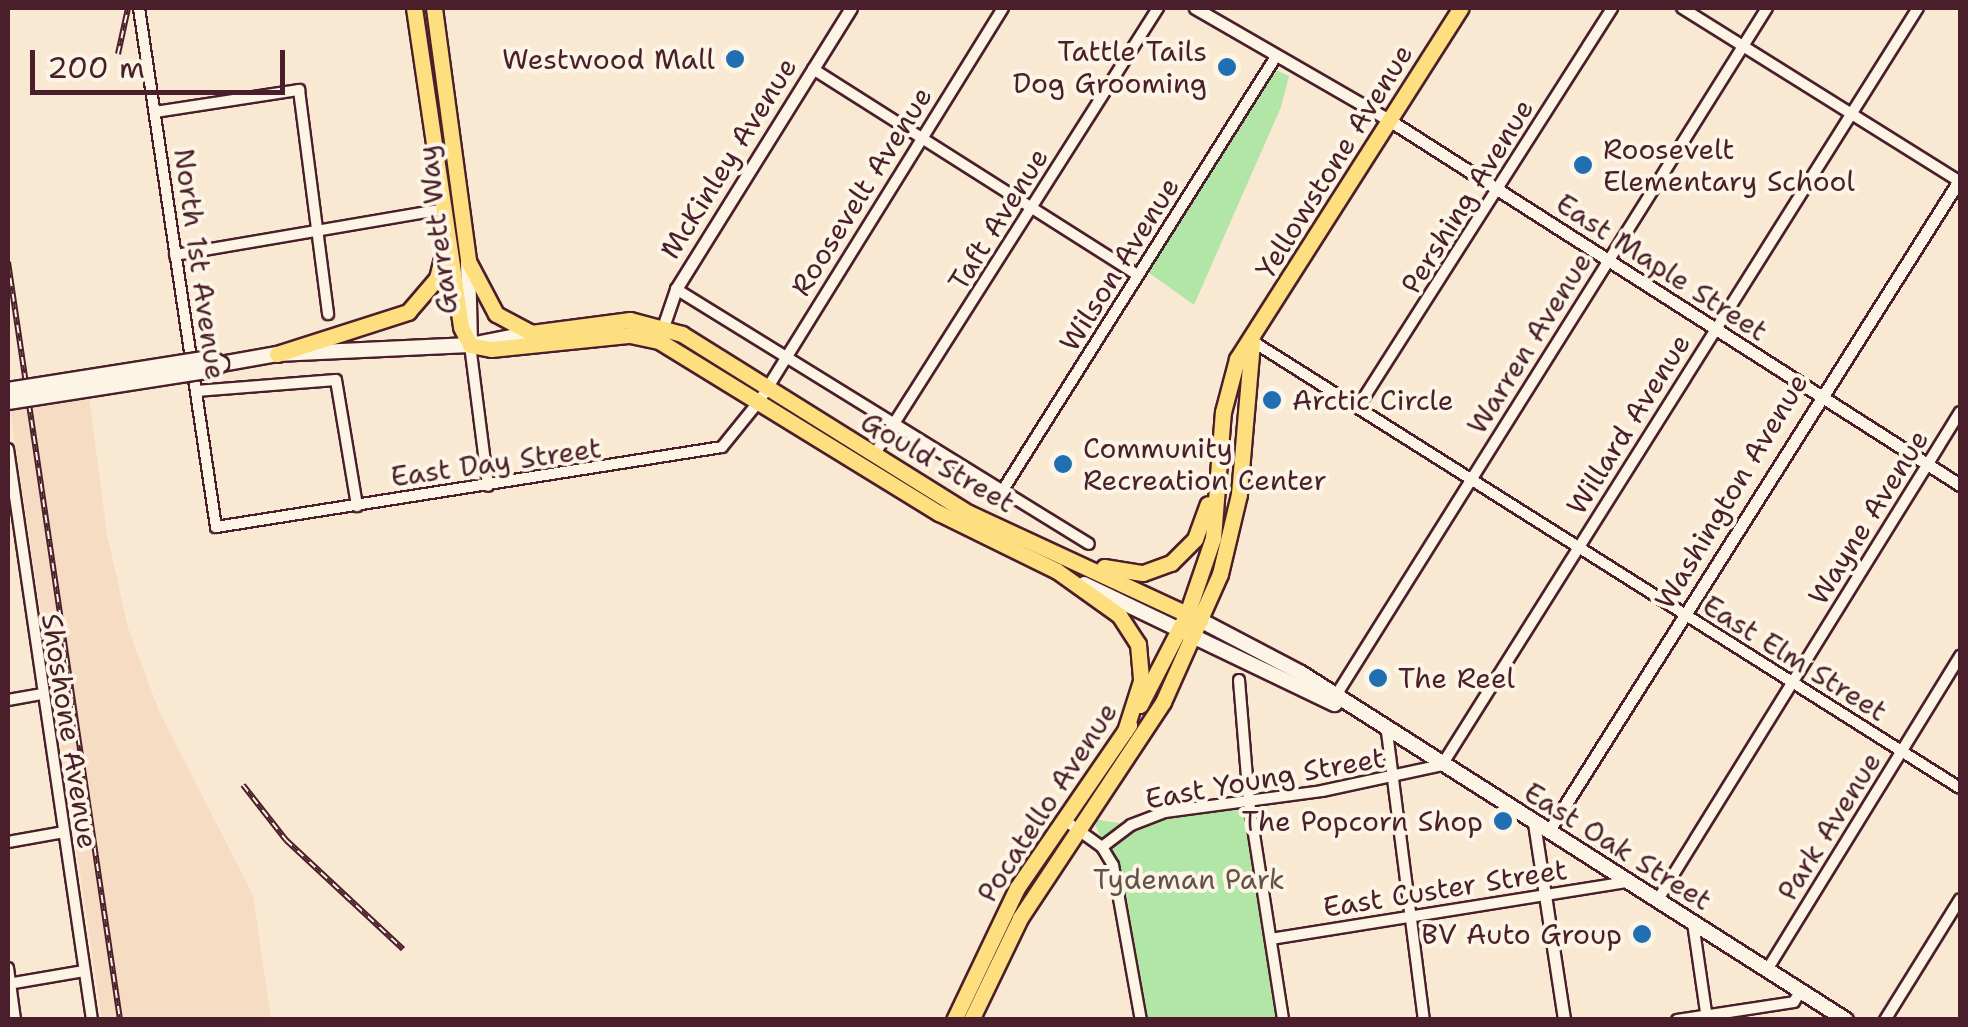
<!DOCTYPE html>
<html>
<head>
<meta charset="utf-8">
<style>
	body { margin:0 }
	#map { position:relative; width:1968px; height:1027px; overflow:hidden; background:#fae9d2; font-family:"Shantell Sans",sans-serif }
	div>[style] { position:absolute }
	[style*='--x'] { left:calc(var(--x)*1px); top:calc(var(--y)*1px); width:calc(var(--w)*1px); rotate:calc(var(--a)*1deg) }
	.built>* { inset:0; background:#f6dcc2 }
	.green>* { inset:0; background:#b2e6a7 }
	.roads { filter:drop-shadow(2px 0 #4a1f2b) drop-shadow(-2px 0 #4a1f2b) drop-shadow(0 2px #4a1f2b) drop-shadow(0 -2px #4a1f2b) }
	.minor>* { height:10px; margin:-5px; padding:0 5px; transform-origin:5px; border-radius:5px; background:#fcf5e5 }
	.tertiary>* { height:11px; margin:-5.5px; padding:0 5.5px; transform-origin:5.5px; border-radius:5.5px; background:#fcf5e5 }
	.secondary>* { height:14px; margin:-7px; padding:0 7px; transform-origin:7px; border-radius:7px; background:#fcf5e5 }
	.primary>* { height:15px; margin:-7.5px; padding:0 7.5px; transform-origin:7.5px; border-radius:7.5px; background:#fedf80 }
	.rail>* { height:6px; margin-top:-3px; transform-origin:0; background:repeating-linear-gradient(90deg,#fcf5e5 0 8px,#4a1f2b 0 16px); box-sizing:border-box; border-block:2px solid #4a1f2b }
	.bridges { filter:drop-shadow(2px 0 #4a1f2b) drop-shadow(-2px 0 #4a1f2b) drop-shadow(0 2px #4a1f2b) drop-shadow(0 -2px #4a1f2b) }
	.secondary-bridge>* { height:14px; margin:-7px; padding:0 7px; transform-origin:7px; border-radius:7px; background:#fcf5e5 }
	.dots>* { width:28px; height:28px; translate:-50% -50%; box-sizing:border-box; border:5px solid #fcf5e5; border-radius:50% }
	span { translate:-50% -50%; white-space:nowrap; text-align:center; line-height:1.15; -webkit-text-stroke:8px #fcf5e5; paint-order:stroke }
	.poi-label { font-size:28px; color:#4a1f2b }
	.right { translate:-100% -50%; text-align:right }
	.left { translate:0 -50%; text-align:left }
	.street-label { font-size:28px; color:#4a1f2b }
	.park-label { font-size:28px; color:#64514a }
	.frame { position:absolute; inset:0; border:10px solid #4a1f2b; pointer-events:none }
	.scale { position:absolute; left:30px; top:50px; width:255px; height:45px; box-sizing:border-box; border:5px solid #4a1f2b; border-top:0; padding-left:12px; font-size:30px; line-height:35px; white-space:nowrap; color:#4a1f2b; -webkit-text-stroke:8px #fcf5e5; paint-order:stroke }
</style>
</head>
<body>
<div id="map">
	<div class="built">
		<div style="clip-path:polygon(88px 390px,107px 534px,128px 628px,159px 711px,253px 895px,271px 1019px,102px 1019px,9px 402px)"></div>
	</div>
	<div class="green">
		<div style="clip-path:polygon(1276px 70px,1289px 76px,1281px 107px,1194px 305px,1145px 270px)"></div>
		<div style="clip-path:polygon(1249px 802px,1283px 1019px,1141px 1019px,1119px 882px,1093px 819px,1131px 825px)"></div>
	</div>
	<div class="roads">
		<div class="minor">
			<div style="--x:139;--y:8;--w:525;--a:81.56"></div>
			<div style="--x:216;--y:527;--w:512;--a:-8.98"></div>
			<div style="--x:722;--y:447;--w:60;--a:-51"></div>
			<div style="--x:760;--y:400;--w:461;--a:-58.2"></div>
			<div style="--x:1682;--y:8;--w:328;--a:32"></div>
			<div style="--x:813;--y:69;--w:385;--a:32.4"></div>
			<div style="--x:155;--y:112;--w:146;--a:-8.7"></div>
			<div style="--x:299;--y:90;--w:226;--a:82.6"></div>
			<div style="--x:175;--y:255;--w:272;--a:-9.7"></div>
			<div style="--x:676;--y:289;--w:485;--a:31.7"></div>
			<div style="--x:1252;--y:341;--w:837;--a:32.27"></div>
			<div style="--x:470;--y:345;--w:142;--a:82.7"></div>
			<div style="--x:196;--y:391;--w:140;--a:-4.5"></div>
			<div style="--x:336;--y:380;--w:128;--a:80.5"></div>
			<div style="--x:1358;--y:407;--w:473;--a:-57.5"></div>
			<div style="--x:8;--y:449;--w:577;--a:81.63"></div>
			<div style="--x:874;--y:455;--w:530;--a:-57.57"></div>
			<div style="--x:1001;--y:493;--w:514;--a:-57.79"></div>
			<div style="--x:1239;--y:680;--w:122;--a:85.3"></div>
			<div style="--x:1249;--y:802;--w:221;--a:81.1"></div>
			<div style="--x:1335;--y:697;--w:813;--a:-57.91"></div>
			<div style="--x:8;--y:700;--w:35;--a:-10"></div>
			<div style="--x:1387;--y:732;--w:290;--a:82.7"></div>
			<div style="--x:1063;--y:819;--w:48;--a:35.7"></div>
			<div style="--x:1102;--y:847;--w:21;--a:59"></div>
			<div style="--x:1113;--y:865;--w:158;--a:79.8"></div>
			<div style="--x:8;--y:842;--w:57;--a:-10.1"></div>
			<div style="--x:1102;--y:847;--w:36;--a:-37"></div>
			<div style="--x:1131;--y:825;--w:36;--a:-21"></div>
			<div style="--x:1165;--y:812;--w:158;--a:-7.6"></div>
			<div style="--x:1322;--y:791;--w:123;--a:-12.2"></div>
			<div style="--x:1442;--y:765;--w:894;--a:-57.84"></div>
			<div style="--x:1657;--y:901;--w:575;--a:-58.22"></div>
			<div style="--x:1693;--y:923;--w:97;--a:81.7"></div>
			<div style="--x:1271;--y:939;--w:361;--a:-9.1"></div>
			<div style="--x:8;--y:968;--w:52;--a:82.3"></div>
			<div style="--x:1767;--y:970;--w:369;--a:-58.4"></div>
			<div style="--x:8;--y:984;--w:77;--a:-9.7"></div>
			<div style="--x:1677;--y:1020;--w:118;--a:-8.7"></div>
			<div style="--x:1794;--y:1002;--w:13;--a:-61"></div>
			<div style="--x:1885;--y:1020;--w:142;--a:-58.2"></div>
		</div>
		<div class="tertiary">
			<div style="--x:1195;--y:8;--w:224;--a:30"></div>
			<div style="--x:1389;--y:120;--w:678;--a:32.59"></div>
			<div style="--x:660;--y:336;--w:50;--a:-71.2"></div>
			<div style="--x:676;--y:289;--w:331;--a:-58.1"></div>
			<div style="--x:1534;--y:823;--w:199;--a:81.3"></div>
			<div style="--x:1548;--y:832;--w:772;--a:-57.75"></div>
		</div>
		<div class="secondary">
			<div style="--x:468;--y:261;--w:84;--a:88.6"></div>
			<div style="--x:221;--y:364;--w:57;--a:-10.1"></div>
			<div style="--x:277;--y:354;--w:193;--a:-2.7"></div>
			<div style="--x:470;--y:345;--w:62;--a:-11.1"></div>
			<div style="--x:1084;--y:584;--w:278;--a:25.6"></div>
			<div style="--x:1200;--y:620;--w:114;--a:27.7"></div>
			<div style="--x:1301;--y:673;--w:646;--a:32.48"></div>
		</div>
		<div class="primary">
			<div style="--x:414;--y:8;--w:322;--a:81.6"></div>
			<div style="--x:461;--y:327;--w:20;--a:63"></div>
			<div style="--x:470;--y:345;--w:21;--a:11"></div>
			<div style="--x:491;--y:349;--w:140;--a:-5.8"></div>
			<div style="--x:630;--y:335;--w:30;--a:12"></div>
			<div style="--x:659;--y:341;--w:329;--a:31.6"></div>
			<div style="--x:939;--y:513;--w:131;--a:26.2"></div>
			<div style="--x:1057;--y:571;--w:76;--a:35.4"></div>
			<div style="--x:1119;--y:615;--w:35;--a:57"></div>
			<div style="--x:1138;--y:644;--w:37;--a:85"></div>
			<div style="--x:1141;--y:681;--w:52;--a:107.7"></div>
			<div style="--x:434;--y:8;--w:255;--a:82.3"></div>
			<div style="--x:468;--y:261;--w:60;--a:62.2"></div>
			<div style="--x:496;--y:314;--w:40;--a:28"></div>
			<div style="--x:531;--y:333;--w:100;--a:-7.5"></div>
			<div style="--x:630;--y:320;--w:54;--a:15.1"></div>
			<div style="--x:682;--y:334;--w:338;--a:32"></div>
			<div style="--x:969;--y:513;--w:255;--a:24.9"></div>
			<div style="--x:277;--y:354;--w:138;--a:-17.8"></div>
			<div style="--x:408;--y:312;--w:45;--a:-49.5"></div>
			<div style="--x:437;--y:278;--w:34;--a:-76"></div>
			<div style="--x:1104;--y:567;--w:39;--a:9"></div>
			<div style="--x:1143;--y:573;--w:30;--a:-20"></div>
			<div style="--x:1171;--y:563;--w:34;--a:-45"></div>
			<div style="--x:1195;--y:539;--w:37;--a:-70"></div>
			<div style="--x:1140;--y:705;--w:102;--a:-62.7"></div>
			<div style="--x:1187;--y:614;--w:80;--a:-71.1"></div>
			<div style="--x:1213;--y:538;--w:126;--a:-85.5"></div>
			<div style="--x:1223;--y:412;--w:55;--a:-75.2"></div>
			<div style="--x:1237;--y:359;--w:416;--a:-57.5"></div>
			<div style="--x:954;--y:1020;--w:146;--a:-64.5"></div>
			<div style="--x:1017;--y:888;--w:198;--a:-55.5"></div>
			<div style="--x:971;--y:1020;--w:113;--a:-64.3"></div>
			<div style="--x:1020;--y:918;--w:259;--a:-56.5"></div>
			<div style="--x:1163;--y:702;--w:140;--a:-66"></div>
			<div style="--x:1220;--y:574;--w:82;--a:-76.6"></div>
			<div style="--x:1239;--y:494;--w:154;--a:-85.1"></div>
		</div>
	</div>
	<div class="rail">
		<div style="--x:118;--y:54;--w:47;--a:-77.7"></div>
		<div style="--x:8;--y:262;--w:766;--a:81.59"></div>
		<div style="--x:243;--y:785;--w:70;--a:52"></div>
		<div style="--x:286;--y:840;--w:160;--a:43"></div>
	</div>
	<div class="bridges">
		<div class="secondary-bridge">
			<div style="--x:8;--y:390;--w:206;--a:-9"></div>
			<div style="--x:211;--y:358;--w:12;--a:31"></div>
			<div style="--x:8;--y:402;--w:207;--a:-8.9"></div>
			<div style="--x:213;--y:370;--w:10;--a:-37"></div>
		</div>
	</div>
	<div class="dots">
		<div style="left:735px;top:59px;background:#1f6fb2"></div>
		<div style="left:1227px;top:67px;background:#1f6fb2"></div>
		<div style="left:1583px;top:165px;background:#1f6fb2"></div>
		<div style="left:1272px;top:400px;background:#1f6fb2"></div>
		<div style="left:1063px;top:464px;background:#1f6fb2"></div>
		<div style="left:1378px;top:678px;background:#1f6fb2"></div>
		<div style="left:1503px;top:821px;background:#1f6fb2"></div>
		<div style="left:1642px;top:934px;background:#1f6fb2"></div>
	</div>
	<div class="poi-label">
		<span class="right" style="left:1207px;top:67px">Tattle Tails<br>Dog Grooming</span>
		<span class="right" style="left:715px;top:59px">Westwood Mall</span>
		<span class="left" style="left:1603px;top:165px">Roosevelt<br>Elementary School</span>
		<span class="left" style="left:1292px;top:400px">Arctic Circle</span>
		<span class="left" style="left:1083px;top:464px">Community<br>Recreation Center</span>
		<span class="left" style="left:1398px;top:678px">The Reel</span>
		<span class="right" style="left:1483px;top:821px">The Popcorn Shop</span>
		<span class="right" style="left:1622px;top:934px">BV Auto Group</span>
	</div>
	<div class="street-label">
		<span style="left:728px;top:158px;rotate:-58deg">McKinley Avenue</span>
		<span style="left:1334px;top:161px;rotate:-58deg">Yellowstone Avenue</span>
		<span style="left:861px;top:191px;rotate:-58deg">Roosevelt Avenue</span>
		<span style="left:1467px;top:196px;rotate:-58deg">Pershing Avenue</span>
		<span style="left:998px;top:219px;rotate:-58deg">Taft Avenue</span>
		<span style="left:437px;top:230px;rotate:-97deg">Garrett Way</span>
		<span style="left:200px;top:264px;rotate:82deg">North 1st Avenue</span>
		<span style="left:1119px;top:264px;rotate:-58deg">Wilson Avenue</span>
		<span style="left:1662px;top:267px;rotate:33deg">East Maple Street</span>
		<span style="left:1529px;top:343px;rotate:-58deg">Warren Avenue</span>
		<span style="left:1628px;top:424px;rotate:-58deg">Willard Avenue</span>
		<span style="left:496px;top:462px;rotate:-8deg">East Day Street</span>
		<span style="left:938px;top:462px;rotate:30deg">Gould Street</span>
		<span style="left:1731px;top:491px;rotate:-59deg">Washington Avenue</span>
		<span style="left:1868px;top:517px;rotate:-58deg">Wayne Avenue</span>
		<span style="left:1795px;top:658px;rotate:32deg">East Elm Street</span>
		<span style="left:70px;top:731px;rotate:81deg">Shoshone Avenue</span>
		<span style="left:1265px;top:778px;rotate:-10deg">East Young Street</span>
		<span style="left:1047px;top:802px;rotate:-57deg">Pocatello Avenue</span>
		<span style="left:1829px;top:826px;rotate:-58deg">Park Avenue</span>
		<span style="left:1618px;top:846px;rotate:32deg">East Oak Street</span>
		<span style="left:1445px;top:888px;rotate:-9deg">East Custer Street</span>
	</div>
	<div class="park-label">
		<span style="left:1189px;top:879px">Tydeman Park</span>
	</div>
	<div class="frame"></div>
	<div class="scale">200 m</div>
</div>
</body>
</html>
